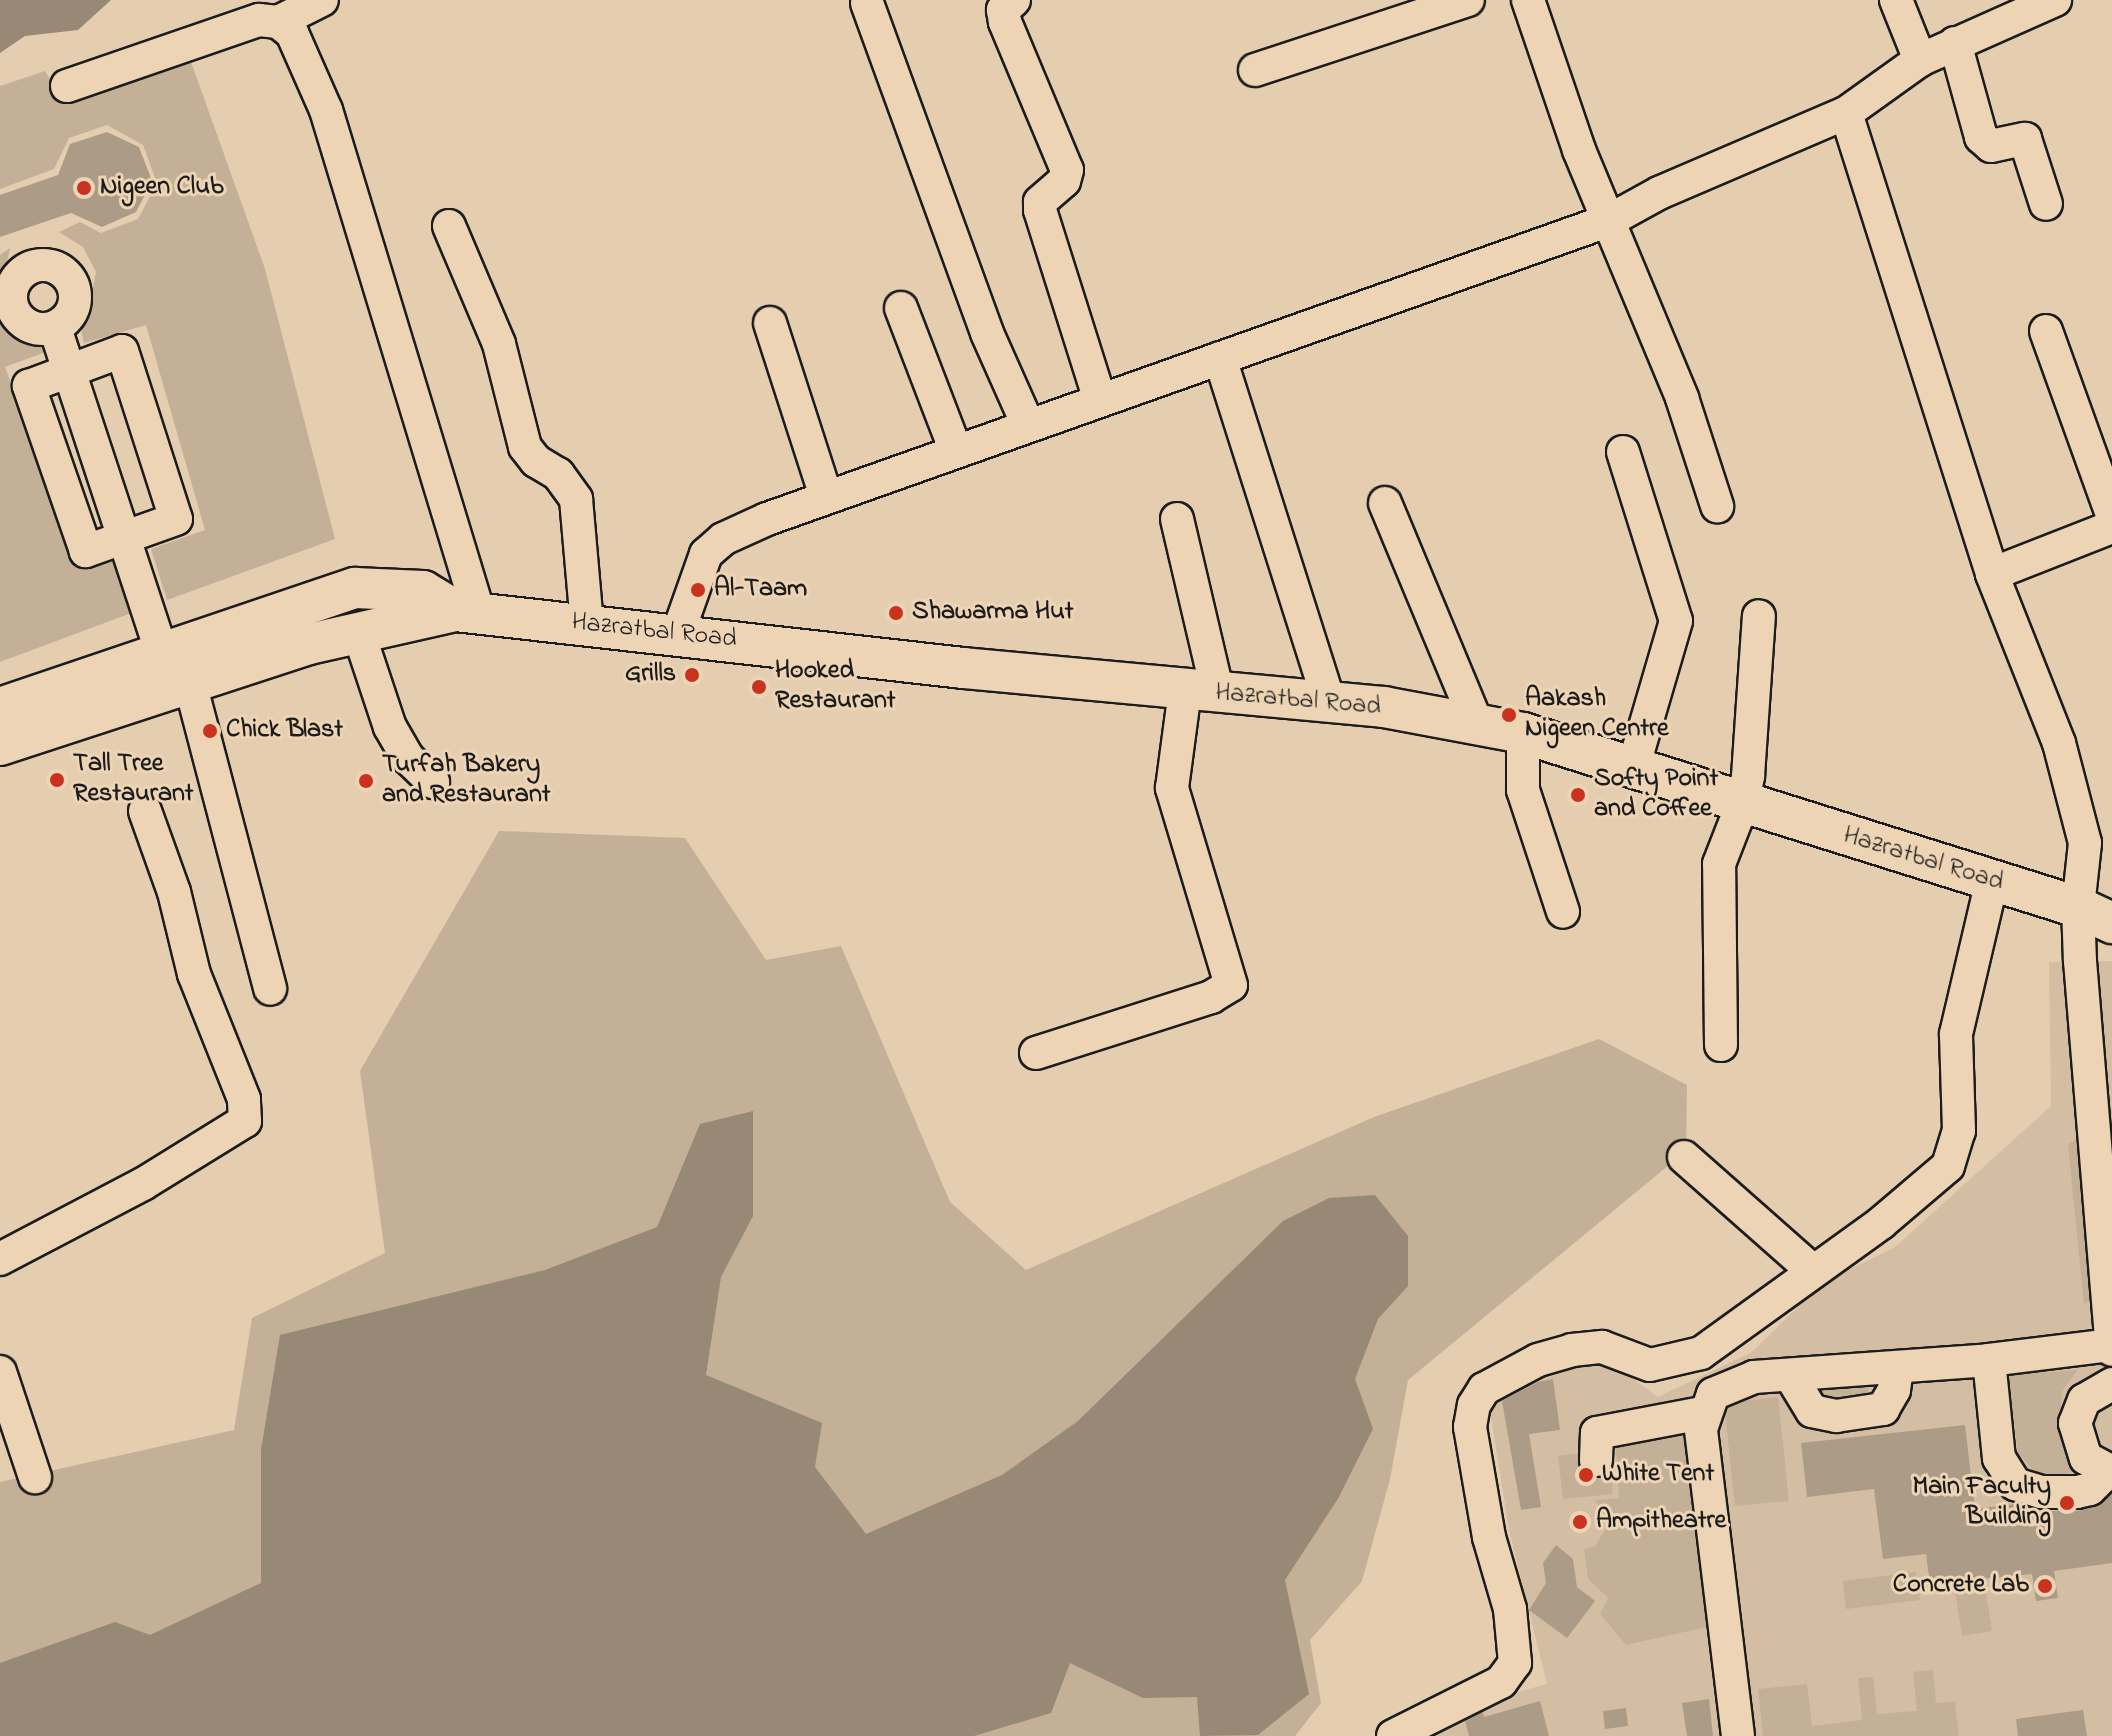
<!DOCTYPE html>
<html>
<head>
<meta charset="utf-8">
<style>
	body { margin:0 }
	#map { position:relative; width:2112px; height:1736px; overflow:hidden; background:#e5cdaf; font-family:"Indie Flower",sans-serif }
	div>[style] { position:absolute }
	[style*='--x'] { left:calc(var(--x)*1px); top:calc(var(--y)*1px); width:calc(var(--w)*1px); rotate:calc(var(--a)*1deg) }
	.built>* { inset:0; background:#d4bea3 }
	.green>* { inset:0; background:#c3b096 }
	.water>* { inset:0; background:#978976 }
	.building>* { inset:0; background:#ac9b86 }
	.roads { filter:drop-shadow(2px 0 #1c1c1c) drop-shadow(-2px 0 #1c1c1c) drop-shadow(0 2px #1c1c1c) drop-shadow(0 -2px #1c1c1c) }
	.minor>* { height:32px; margin:-16px; padding:0 16px; transform-origin:16px; border-radius:16px; background:#edd4b5 }
	.minor>.ring { margin:-16px; padding:0; box-sizing:content-box; background:none; border:32px solid #edd4b5; border-radius:50% }
	.major>* { height:40px; margin:-20px; padding:0 20px; transform-origin:20px; border-radius:20px; background:#edd4b5 }
	.dots>* { width:22px; height:22px; translate:-50% -50%; box-sizing:border-box; border:4px solid #edd4b5; border-radius:50% }
	span { translate:-50% -50%; white-space:nowrap; text-align:center; line-height:1.15; -webkit-text-stroke:6px #edd4b5; paint-order:stroke }
	.poi-label { font-size:26px; color:#1c1c1c; font-weight:700 }
	.left { translate:0 -50%; text-align:left }
	.right { translate:-100% -50%; text-align:right }
	.street-label { font-size:26px; color:#1c1c1c }
</style>
</head>
<body>
<div id="map">
	<div class="built">
		<div style="clip-path:polygon(2112px 961px,2112px 1736px,1405px 1736px,1446px 1711px,1547px 1684px,1509px 1530px,1488px 1398px,1532px 1375px,1563px 1372px,1596px 1352px,1658px 1397px,1752px 1352px,1822px 1283px,1895px 1247px,2051px 1106px,2049px 962px)"></div>
	</div>
	<div class="green">
		<div style="clip-path:polygon(190px 59px,265px 269px,335px 539px,167px 600px,151px 549px,205px 530px,146px 325px,84px 343px,78px 314px,91px 298px,96px 272px,83px 247px,59px 232px,80px 222px,101px 233px,138px 219px,157px 183px,143px 145px,107px 125px,69px 138px,54px 169px,0 189px,0 86px,45px 71px,62px 99px)"></div>
		<div style="clip-path:polygon(10px 248px,1px 290px,7px 316px,24px 331px,49px 338px,51px 350px,5px 367px,75px 556px,121px 556px,142px 609px,0 662px,0 255px)"></div>
		<div style="clip-path:polygon(499px 831px,685px 838px,766px 960px,841px 946px,950px 1202px,1026px 1270px,1374px 1117px,1599px 1039px,1687px 1085px,1686px 1151px,1408px 1380px,1390px 1479px,1362px 1581px,1310px 1640px,1321px 1703px,1295px 1736px,0 1736px,0 1482px,234px 1430px,252px 1318px,385px 1253px,360px 1071px)"></div>
		<div style="clip-path:polygon(2077px 1139px,2093px 1297px,2084px 1305px,2068px 1144px)"></div>
		<div style="clip-path:polygon(2078px 1370px,2062px 1391px,2060px 1415px,2079px 1471px,2040px 1478px,2018px 1453px,2008px 1375px)"></div>
		<div style="clip-path:polygon(1869px 1377px,1867px 1400px,1827px 1404px,1823px 1396px,1821px 1388px)"></div>
		<div style="clip-path:polygon(1778px 1397px,1789px 1501px,1735px 1506px,1724px 1403px)"></div>
		<div style="clip-path:polygon(1688px 1423px,1716px 1625px,1626px 1645px,1600px 1614px,1608px 1598px,1588px 1579px,1584px 1549px,1595px 1546px,1609px 1524px,1595px 1500px,1619px 1498px,1615px 1435px)"></div>
		<div style="clip-path:polygon(1609px 1450px,1613px 1494px,1563px 1499px,1558px 1456px)"></div>
		<div style="clip-path:polygon(1916px 1572px,1920px 1600px,1846px 1609px,1843px 1581px)"></div>
		<div style="clip-path:polygon(1985px 1587px,1992px 1631px,1962px 1636px,1955px 1591px)"></div>
		<div style="clip-path:polygon(1933px 1670px,1936px 1703px,1955px 1702px,1959px 1736px,1763px 1736px,1758px 1689px,1807px 1684px,1812px 1726px,1862px 1720px,1858px 1678px,1873px 1677px,1877px 1714px,1917px 1711px,1913px 1672px)"></div>
	</div>
	<div class="water">
		<div style="clip-path:polygon(0 0,111px 0,78px 30px,25px 36px,0 53px)"></div>
		<div style="clip-path:polygon(753px 1111px,753px 1216px,721px 1277px,706px 1375px,822px 1423px,815px 1467px,866px 1534px,1002px 1475px,1078px 1421px,1283px 1221px,1329px 1198px,1375px 1195px,1408px 1236px,1408px 1286px,1378px 1319px,1355px 1379px,1373px 1429px,1339px 1497px,1285px 1580px,1309px 1694px,1258px 1735px,1200px 1736px,1197px 1697px,1143px 1698px,1070px 1663px,1051px 1713px,974px 1736px,0 1736px,0 1663px,115px 1622px,150px 1635px,261px 1583px,261px 1450px,280px 1335px,545px 1270px,657px 1227px,700px 1124px)"></div>
	</div>
	<div class="building">
		<div style="clip-path:polygon(107px 132px,139px 147px,152px 181px,136px 212px,102px 227px,71px 213px,0 237px,0 195px,58px 175px,70px 144px)"></div>
		<div style="clip-path:polygon(1553px 1379px,1560px 1430px,1529px 1434px,1541px 1507px,1521px 1510px,1502px 1401px,1538px 1382px)"></div>
		<div style="clip-path:polygon(1965px 1425px,1975px 1509px,2015px 1504px,2041px 1511px,2077px 1511px,2095px 1507px,2112px 1494px,2112px 1563px,2054px 1571px,2058px 1598px,2036px 1601px,2032px 1574px,1930px 1584px,1926px 1554px,1883px 1559px,1874px 1489px,1807px 1497px,1801px 1443px)"></div>
		<div style="clip-path:polygon(1556px 1545px,1573px 1559px,1577px 1587px,1595px 1601px,1567px 1638px,1529px 1610px,1546px 1583px,1543px 1563px)"></div>
		<div style="clip-path:polygon(1709px 1699px,1713px 1736px,1687px 1736px,1682px 1703px)"></div>
		<div style="clip-path:polygon(1540px 1701px,1549px 1736px,1469px 1736px,1465px 1721px,1483px 1712px,1484px 1717px)"></div>
		<div style="clip-path:polygon(1626px 1708px,1628px 1726px,1605px 1729px,1603px 1711px)"></div>
		<div style="clip-path:polygon(2083px 1710px,2087px 1736px,2018px 1736px,2016px 1719px)"></div>
	</div>
	<div class="roads">
		<div class="minor">
			<div style="--x:1014;--y:0;--w:15;--a:138"></div>
			<div style="--x:1003;--y:10;--w:12;--a:81"></div>
			<div style="--x:1005;--y:22;--w:160;--a:67.3"></div>
			<div style="--x:1067;--y:170;--w:11;--a:105"></div>
			<div style="--x:1064;--y:181;--w:32;--a:139"></div>
			<div style="--x:1040;--y:202;--w:8;--a:90"></div>
			<div style="--x:1040;--y:210;--w:196;--a:72.5"></div>
			<div style="--x:1528;--y:0;--w:158;--a:71.2"></div>
			<div style="--x:1579;--y:150;--w:269;--a:67.4"></div>
			<div style="--x:1682;--y:398;--w:114;--a:72"></div>
			<div style="--x:1896;--y:0;--w:65;--a:68.2"></div>
			<div style="--x:867;--y:3;--w:351;--a:70"></div>
			<div style="--x:987;--y:333;--w:101;--a:66"></div>
			<div style="--x:278;--y:22;--w:49;--a:-26.6"></div>
			<div style="--x:1955;--y:43;--w:98;--a:74.5"></div>
			<div style="--x:1981;--y:137;--w:13;--a:42"></div>
			<div style="--x:1991;--y:146;--w:35;--a:-12"></div>
			<div style="--x:2025;--y:139;--w:68;--a:72.1"></div>
			<div style="--x:1255;--y:70;--w:224;--a:-18.2"></div>
			<div style="--x:67;--y:86;--w:203;--a:-19"></div>
			<div style="--x:259;--y:20;--w:19;--a:6"></div>
			<div style="--x:278;--y:22;--w:18;--a:38"></div>
			<div style="--x:292;--y:33;--w:84;--a:66.2"></div>
			<div style="--x:326;--y:110;--w:527;--a:73.11"></div>
			<div style="--x:1846;--y:113;--w:484;--a:72.4"></div>
			<div style="--x:1992;--y:574;--w:182;--a:68.4"></div>
			<div style="--x:2059;--y:743;--w:103;--a:75.4"></div>
			<div style="--x:2085;--y:843;--w:64;--a:96.2"></div>
			<div style="--x:2078;--y:907;--w:54;--a:87.9"></div>
			<div style="--x:2080;--y:961;--w:390;--a:85.3"></div>
			<div style="--x:449;--y:226;--w:128;--a:67"></div>
			<div style="--x:499;--y:344;--w:106;--a:75.8"></div>
			<div style="--x:525;--y:447;--w:18;--a:52"></div>
			<div style="--x:536;--y:461;--w:26;--a:31"></div>
			<div style="--x:558;--y:474;--w:31;--a:54"></div>
			<div style="--x:576;--y:499;--w:125;--a:85"></div>
			<div class="ring" style="left:11px;top:265px;width:32px;height:32px"></div>
			<div style="--x:901;--y:308;--w:153;--a:69"></div>
			<div style="--x:770;--y:323;--w:182;--a:72.1"></div>
			<div style="--x:55;--y:328;--w:342;--a:71.8"></div>
			<div style="--x:2046;--y:331;--w:195;--a:70.2"></div>
			<div style="--x:122;--y:351;--w:176;--a:72.2"></div>
			<div style="--x:176;--y:519;--w:96;--a:160.4"></div>
			<div style="--x:86;--y:551;--w:175;--a:-109.1"></div>
			<div style="--x:29;--y:386;--w:99;--a:-20.6"></div>
			<div style="--x:1220;--y:358;--w:361;--a:72.4"></div>
			<div style="--x:1623;--y:452;--w:177;--a:72.6"></div>
			<div style="--x:1676;--y:621;--w:150;--a:106.3"></div>
			<div style="--x:1385;--y:503;--w:239;--a:67.4"></div>
			<div style="--x:1177;--y:519;--w:180;--a:76.8"></div>
			<div style="--x:1992;--y:574;--w:129;--a:-21.4"></div>
			<div style="--x:678;--y:633;--w:84;--a:-70.5"></div>
			<div style="--x:706;--y:554;--w:23;--a:-41"></div>
			<div style="--x:723;--y:539;--w:48;--a:-24.4"></div>
			<div style="--x:767;--y:519;--w:894;--a:-19.53"></div>
			<div style="--x:1610;--y:220;--w:56;--a:-28.9"></div>
			<div style="--x:1659;--y:193;--w:203;--a:-23.2"></div>
			<div style="--x:1846;--y:113;--w:91;--a:-35.6"></div>
			<div style="--x:1920;--y:60;--w:148;--a:-24"></div>
			<div style="--x:359;--y:634;--w:98;--a:71.6"></div>
			<div style="--x:390;--y:727;--w:36;--a:60"></div>
			<div style="--x:408;--y:758;--w:35;--a:44"></div>
			<div style="--x:190;--y:683;--w:316;--a:75.3"></div>
			<div style="--x:1523;--y:733;--w:57;--a:90"></div>
			<div style="--x:1523;--y:790;--w:128;--a:71.8"></div>
			<div style="--x:1721;--y:1045;--w:181;--a:-90.6"></div>
			<div style="--x:1719;--y:864;--w:63;--a:-68.7"></div>
			<div style="--x:1742;--y:805;--w:30;--a:-78"></div>
			<div style="--x:1748;--y:776;--w:160;--a:-86.1"></div>
			<div style="--x:1036;--y:1053;--w:184;--a:-17.7"></div>
			<div style="--x:1211;--y:997;--w:23;--a:-31"></div>
			<div style="--x:1231;--y:985;--w:206;--a:-106.7"></div>
			<div style="--x:1172;--y:788;--w:99;--a:-82.4"></div>
			<div style="--x:1684;--y:1157;--w:172;--a:41.5"></div>
			<div style="--x:0;--y:1259;--w:161;--a:-27.7"></div>
			<div style="--x:143;--y:1184;--w:120;--a:-31.7"></div>
			<div style="--x:245;--y:1121;--w:22;--a:-93"></div>
			<div style="--x:244;--y:1099;--w:135;--a:-111.8"></div>
			<div style="--x:194;--y:974;--w:84;--a:-103.7"></div>
			<div style="--x:174;--y:892;--w:86;--a:-109.7"></div>
			<div style="--x:1989;--y:1360;--w:99;--a:84.2"></div>
			<div style="--x:1999;--y:1458;--w:31;--a:58"></div>
			<div style="--x:2015;--y:1484;--w:27;--a:17"></div>
			<div style="--x:2041;--y:1492;--w:36;--a:0"></div>
			<div style="--x:2077;--y:1492;--w:13;--a:-13"></div>
			<div style="--x:2090;--y:1489;--w:25;--a:-45"></div>
			<div style="--x:0;--y:1372;--w:111;--a:71.6"></div>
			<div style="--x:1790;--y:1375;--w:42;--a:58.6"></div>
			<div style="--x:1812;--y:1411;--w:25;--a:12"></div>
			<div style="--x:1836;--y:1416;--w:48;--a:-8.5"></div>
			<div style="--x:1883;--y:1409;--w:22;--a:-60"></div>
			<div style="--x:1894;--y:1390;--w:22;--a:-82"></div>
			<div style="--x:2112;--y:1384;--w:32;--a:150"></div>
			<div style="--x:2084;--y:1400;--w:25;--a:111"></div>
			<div style="--x:2075;--y:1423;--w:37;--a:73"></div>
			<div style="--x:2086;--y:1458;--w:30;--a:28"></div>
			<div style="--x:1596;--y:1460;--w:27;--a:-88"></div>
			<div style="--x:1597;--y:1433;--w:107;--a:-10.8"></div>
			<div style="--x:1393;--y:1736;--w:121;--a:-26.6"></div>
			<div style="--x:1501;--y:1682;--w:24;--a:-54"></div>
			<div style="--x:1515;--y:1663;--w:54;--a:-95.3"></div>
			<div style="--x:1510;--y:1609;--w:75;--a:-106.3"></div>
			<div style="--x:1489;--y:1537;--w:112;--a:-99.8"></div>
			<div style="--x:1470;--y:1427;--w:22;--a:-80"></div>
			<div style="--x:1474;--y:1405;--w:19;--a:-58"></div>
			<div style="--x:1484;--y:1389;--w:61;--a:-28.2"></div>
			<div style="--x:1538;--y:1360;--w:35;--a:-16"></div>
			<div style="--x:1572;--y:1350;--w:30;--a:-6"></div>
			<div style="--x:1602;--y:1347;--w:51;--a:20.6"></div>
			<div style="--x:1650;--y:1365;--w:52;--a:-13.2"></div>
			<div style="--x:1701;--y:1353;--w:222;--a:-35.8"></div>
			<div style="--x:1881;--y:1223;--w:88;--a:-40.4"></div>
			<div style="--x:1948;--y:1166;--w:37;--a:-73"></div>
			<div style="--x:1959;--y:1131;--w:97;--a:-91.8"></div>
			<div style="--x:1956;--y:1034;--w:157;--a:-76.8"></div>
			<div style="--x:1738;--y:1736;--w:309;--a:-96.9"></div>
			<div style="--x:1701;--y:1429;--w:37;--a:-71"></div>
			<div style="--x:1713;--y:1394;--w:44;--a:-22.5"></div>
			<div style="--x:1754;--y:1377;--w:236;--a:-4.1"></div>
			<div style="--x:1989;--y:1360;--w:124;--a:-7"></div>
		</div>
		<div class="major">
			<div style="--x:0;--y:708;--w:375;--a:-18.7"></div>
			<div style="--x:355;--y:588;--w:68;--a:2.5"></div>
			<div style="--x:423;--y:591;--w:39;--a:31"></div>
			<div style="--x:0;--y:745;--w:325;--a:-18.1"></div>
			<div style="--x:309;--y:644;--w:151;--a:-12.7"></div>
			<div style="--x:456;--y:611;--w:510;--a:6.41"></div>
			<div style="--x:963;--y:668;--w:423;--a:5.3"></div>
			<div style="--x:1384;--y:707;--w:141;--a:10.6"></div>
			<div style="--x:1523;--y:733;--w:582;--a:17.41"></div>
			<div style="--x:2078;--y:907;--w:38;--a:25"></div>
		</div>
	</div>
	<div class="dots">
		<div style="left:84px;top:188px;background:#c8321e"></div>
		<div style="left:698px;top:590px;background:#c8321e"></div>
		<div style="left:896px;top:613px;background:#c8321e"></div>
		<div style="left:692px;top:675px;background:#c8321e"></div>
		<div style="left:759px;top:687px;background:#c8321e"></div>
		<div style="left:1509px;top:715px;background:#c8321e"></div>
		<div style="left:210px;top:731px;background:#c8321e"></div>
		<div style="left:57px;top:780px;background:#c8321e"></div>
		<div style="left:366px;top:781px;background:#c8321e"></div>
		<div style="left:1578px;top:795px;background:#c8321e"></div>
		<div style="left:1586px;top:1475px;background:#c8321e"></div>
		<div style="left:2067px;top:1503px;background:#c8321e"></div>
		<div style="left:1580px;top:1522px;background:#c8321e"></div>
		<div style="left:2045px;top:1586px;background:#c8321e"></div>
	</div>
	<div class="poi-label">
		<span class="left" style="left:100px;top:188px">Nigeen Club</span>
		<span class="left" style="left:714px;top:590px">Al-Taam</span>
		<span class="left" style="left:912px;top:613px">Shawarma Hut</span>
		<span class="left" style="left:775px;top:687px">Hooked<br>Restaurant</span>
		<span class="right" style="left:676px;top:675px">Grills</span>
		<span class="left" style="left:1525px;top:715px">Aakash<br>Nigeen Centre</span>
		<span class="left" style="left:226px;top:731px">Chick Blast</span>
		<span class="left" style="left:73px;top:780px">Tall Tree<br>Restaurant</span>
		<span class="left" style="left:382px;top:781px">Turfah Bakery<br>and Restaurant</span>
		<span class="left" style="left:1594px;top:795px">Softy Point<br>and Coffee</span>
		<span class="left" style="left:1602px;top:1475px">White Tent</span>
		<span class="right" style="left:2051px;top:1503px">Main Faculty<br>Building</span>
		<span class="left" style="left:1596px;top:1522px">Ampitheatre</span>
		<span class="right" style="left:2029px;top:1586px">Concrete Lab</span>
	</div>
	<div class="street-label">
		<span style="left:654px;top:632px;rotate:6deg">Hazratbal Road</span>
		<span style="left:1298px;top:701px;rotate:5deg">Hazratbal Road</span>
		<span style="left:1923px;top:860px;rotate:17deg">Hazratbal Road</span>
	</div>
</div>
</body>
</html>
